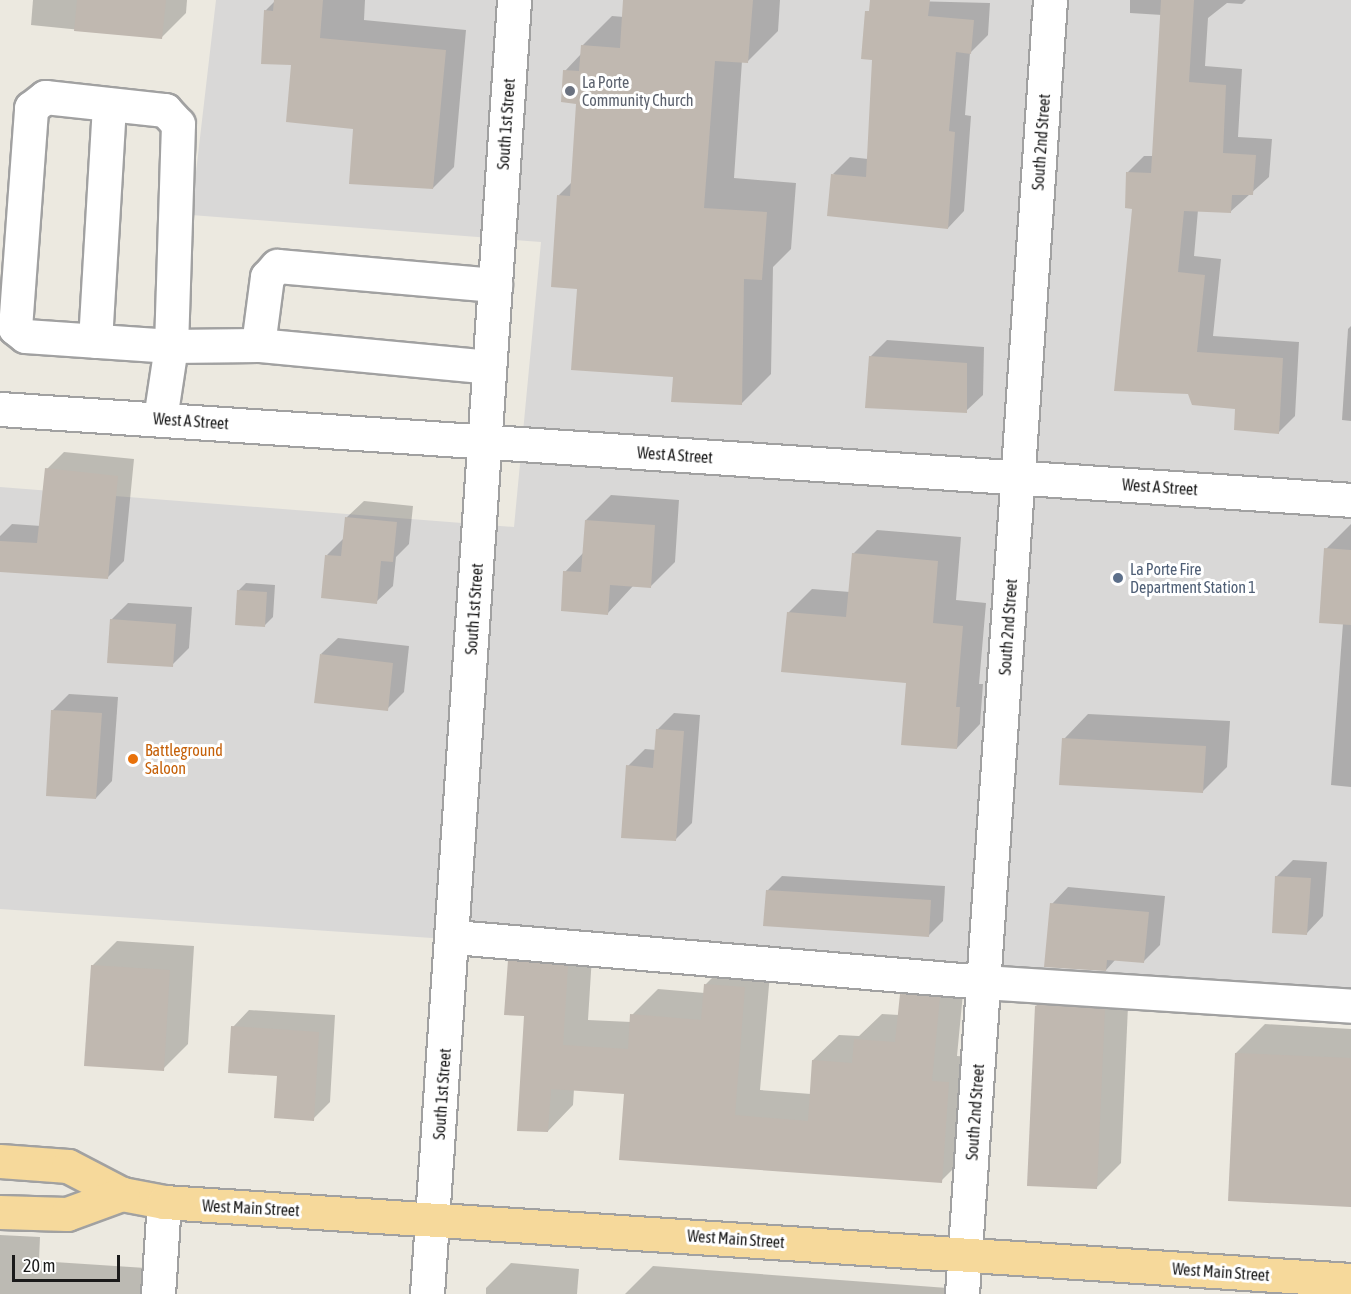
<!DOCTYPE html>
<html>
<head>
<meta charset="utf-8">
<style>
	body { margin:0 }
	#map { position:relative; width:1351px; height:1294px; overflow:hidden; background:#ece9e0; font-family:"Asap Condensed",sans-serif }
	div>[style] { position:absolute }
	[style*='--x'] { left:calc(var(--x)*1px); top:calc(var(--y)*1px); width:calc(var(--w)*1px); rotate:calc(var(--a)*1deg) }
	.residential>* { inset:0; background:#d9d8d7 }
	.shadow>* { inset:0; background:#0003 }
	.building>* { inset:0; background:#c0b8b0 }
	.roads { filter:drop-shadow(2px 0 #a1a1a1) drop-shadow(-2px 0 #a1a1a1) drop-shadow(0 2px #a1a1a1) drop-shadow(0 -2px #a1a1a1) }
	.minor>* { height:33px; margin:-16.5px; padding:0 16.5px; transform-origin:16.5px; border-radius:16.5px; background:#fff }
	.major>* { height:33px; margin:-16.5px; padding:0 16.5px; transform-origin:16.5px; border-radius:16.5px; background:#f6d99b }
	.dots>* { width:16px; height:16px; translate:-50% -50%; box-sizing:border-box; border:3px solid #fff; border-radius:50% }
	span { translate:-50% -50%; white-space:nowrap; text-align:center; line-height:1.15; -webkit-text-stroke:6px #fff; paint-order:stroke }
	.worship-label { font-size:16px; color:#5b616d }
	.left { translate:0 -50%; text-align:left }
	.street-label { font-size:16px; color:#1a1a1a }
	.service-label { font-size:16px; color:#4e5e75 }
	.food-label { font-size:16px; color:#c56008 }
	.scale { position:absolute; left:12px; top:1255px; width:108px; height:27px; box-sizing:border-box; border:3px solid #1a1a1a; border-top:0; padding-left:8px; font-size:18px; line-height:21px; white-space:nowrap; color:#1a1a1a; -webkit-text-stroke:4px #fff; paint-order:stroke }
</style>
</head>
<body>
<div id="map">
	<div class="residential">
		<div style="clip-path:polygon(216px 0,1351px 0,1351px 1000px,0 909px,0 487px,514px 527px,541px 242px,191px 215px)"></div>
	</div>
	<div class="shadow">
		<div style="clip-path:polygon(33px 0,187px 0,186px 13px,161px 38px,31px 25px)"></div>
		<div style="clip-path:polygon(365px 0,364px 20px,466px 30px,454px 167px,433px 188px,355px 127px,293px 64px,265px 11px,276px 0)"></div>
		<div style="clip-path:polygon(625px 0,780px 0,778px 31px,748px 61px,742px 61px,734px 178px,796px 183px,791px 249px,773px 267px,771px 374px,741px 404px,675px 376px,579px 288px,559px 195px,572px 182px,578px 102px,565px 71px,581px 54px,582px 46px,612px 16px,624px 17px)"></div>
		<div style="clip-path:polygon(871px 0,990px 3px,988px 35px,970px 53px,965px 115px,971px 116px,964px 211px,948px 228px,833px 174px,850px 157px,868px 159px,874px 58px)"></div>
		<div style="clip-path:polygon(1130px 0,1246px 0,1242px 4px,1227px 3px,1208px 18px,1205px 66px,1242px 69px,1238px 137px,1272px 139px,1269px 177px,1230px 212px,1198px 210px,1194px 256px,1221px 259px,1213px 336px,1299px 342px,1295px 416px,1279px 432px,1237px 408px,1193px 404px,1134px 207px,1128px 172px,1144px 156px,1154px 156px,1162px 15px,1130px 13px)"></div>
		<div style="clip-path:polygon(1351px 326px,1351px 421px,1342px 420px,1348px 329px)"></div>
		<div style="clip-path:polygon(887px 340px,984px 347px,983px 395px,966px 411px,870px 357px)"></div>
		<div style="clip-path:polygon(64px 452px,134px 459px,124px 561px,107px 578px,0 571px,0 536px,12px 524px,41px 526px,47px 469px)"></div>
		<div style="clip-path:polygon(611px 495px,679px 500px,675px 562px,650px 587px,633px 586px,608px 613px,565px 572px,584px 552px,586px 520px)"></div>
		<div style="clip-path:polygon(364px 501px,413px 506px,409px 544px,396px 557px,393px 586px,376px 602px,327px 555px,344px 538px,347px 517px)"></div>
		<div style="clip-path:polygon(1351px 524px,1351px 787px,1331px 785px,1343px 623px,1326px 549px)"></div>
		<div style="clip-path:polygon(877px 530px,961px 537px,956px 600px,986px 603px,979px 684px,983px 684px,980px 724px,957px 748px,908px 681px,788px 613px,812px 589px,850px 592px,853px 554px)"></div>
		<div style="clip-path:polygon(246px 583px,275px 585px,273px 617px,265px 625px,238px 591px)"></div>
		<div style="clip-path:polygon(128px 603px,192px 607px,189px 648px,172px 665px,111px 620px)"></div>
		<div style="clip-path:polygon(338px 638px,409px 646px,404px 692px,387px 709px,321px 654px)"></div>
		<div style="clip-path:polygon(69px 694px,118px 697px,112px 781px,96px 798px,52px 711px)"></div>
		<div style="clip-path:polygon(674px 713px,700px 715px,692px 823px,675px 840px,628px 766px,645px 749px,656px 750px,657px 730px)"></div>
		<div style="clip-path:polygon(1088px 714px,1230px 721px,1227px 767px,1203px 791px,1064px 739px)"></div>
		<div style="clip-path:polygon(1293px 860px,1327px 862px,1323px 916px,1307px 933px,1276px 877px)"></div>
		<div style="clip-path:polygon(782px 876px,945px 886px,943px 921px,929px 935px,767px 891px)"></div>
		<div style="clip-path:polygon(1068px 887px,1165px 896px,1160px 945px,1143px 962px,1116px 959px,1106px 970px,1052px 904px)"></div>
		<div style="clip-path:polygon(535px 935px,593px 940px,588px 1020px,631px 1022px,632px 1015px,658px 989px,705px 993px,706px 984px,732px 958px,771px 962px,760px 1090px,811px 1094px,813px 1060px,839px 1035px,859px 1036px,882px 1014px,899px 1015px,902px 994px,927px 969px,965px 972px,957px 1056px,974px 1057px,967px 1155px,941px 1181px,626px 1092px,574px 1089px,573px 1105px,548px 1131px,526px 1015px,509px 961px)"></div>
		<div style="clip-path:polygon(117px 941px,194px 946px,188px 1044px,163px 1069px,92px 966px)"></div>
		<div style="clip-path:polygon(1061px 982px,1129px 984px,1121px 1163px,1096px 1188px,1036px 1007px)"></div>
		<div style="clip-path:polygon(249px 1010px,335px 1015px,330px 1102px,313px 1119px,279px 1075px,233px 1027px)"></div>
		<div style="clip-path:polygon(1265px 1024px,1351px 1029px,1351px 1206px,1236px 1053px)"></div>
		<div style="clip-path:polygon(0 1235px,40px 1237px,39px 1261px,161px 1269px,171px 1294px,0 1294px)"></div>
		<div style="clip-path:polygon(511px 1263px,579px 1269px,577px 1294px,486px 1294px,486px 1288px)"></div>
		<div style="clip-path:polygon(653px 1266px,961px 1289px,960px 1294px,625px 1294px)"></div>
	</div>
	<div class="building">
		<div style="clip-path:polygon(77px 0,166px 0,162px 39px,74px 31px)"></div>
		<div style="clip-path:polygon(274px 0,323px 0,320px 38px,446px 50px,433px 189px,349px 184px,353px 129px,286px 122px,291px 65px,261px 64px,264px 10px,273px 11px)"></div>
		<div style="clip-path:polygon(623px 0,753px 0,748px 63px,715px 61px,704px 208px,767px 212px,762px 280px,744px 279px,742px 405px,671px 402px,673px 377px,571px 370px,577px 289px,551px 287px,557px 195px,570px 196px,576px 104px,561px 102px,563px 70px,579px 71px,581px 45px,620px 48px)"></div>
		<div style="clip-path:polygon(870px 0,930px 0,928px 16px,974px 20px,971px 54px,956px 52px,949px 131px,955px 132px,948px 229px,827px 216px,831px 174px,866px 177px,872px 60px,861px 59px,865px 11px,869px 11px)"></div>
		<div style="clip-path:polygon(1161px 0,1194px 0,1189px 82px,1226px 85px,1223px 153px,1256px 155px,1253px 195px,1232px 195px,1231px 213px,1184px 211px,1178px 272px,1205px 275px,1197px 352px,1283px 358px,1279px 434px,1234px 430px,1235px 409px,1192px 405px,1188px 394px,1114px 391px,1132px 209px,1125px 208px,1126px 172px,1151px 173px)"></div>
		<div style="clip-path:polygon(869px 356px,967px 363px,967px 413px,865px 408px)"></div>
		<div style="clip-path:polygon(45px 468px,118px 476px,108px 579px,0 572px,0 541px,37px 543px)"></div>
		<div style="clip-path:polygon(345px 517px,397px 522px,393px 562px,381px 561px,377px 604px,321px 598px,325px 555px,341px 556px)"></div>
		<div style="clip-path:polygon(585px 520px,655px 525px,651px 588px,610px 585px,608px 615px,561px 611px,563px 571px,581px 572px)"></div>
		<div style="clip-path:polygon(1324px 548px,1351px 550px,1351px 625px,1319px 623px)"></div>
		<div style="clip-path:polygon(852px 553px,938px 561px,933px 623px,963px 626px,956px 707px,960px 707px,957px 749px,901px 745px,906px 683px,781px 672px,787px 612px,846px 617px)"></div>
		<div style="clip-path:polygon(237px 590px,267px 592px,265px 627px,235px 625px)"></div>
		<div style="clip-path:polygon(110px 619px,176px 624px,173px 667px,107px 663px)"></div>
		<div style="clip-path:polygon(320px 654px,393px 663px,388px 711px,314px 703px)"></div>
		<div style="clip-path:polygon(51px 710px,102px 713px,96px 799px,46px 796px)"></div>
		<div style="clip-path:polygon(656px 729px,684px 731px,676px 841px,621px 838px,626px 765px,653px 768px)"></div>
		<div style="clip-path:polygon(1062px 738px,1206px 746px,1203px 793px,1059px 785px)"></div>
		<div style="clip-path:polygon(1275px 876px,1311px 878px,1307px 935px,1272px 933px)"></div>
		<div style="clip-path:polygon(766px 890px,931px 900px,929px 937px,763px 926px)"></div>
		<div style="clip-path:polygon(1050px 903px,1149px 912px,1144px 963px,1107px 960px,1106px 971px,1044px 967px)"></div>
		<div style="clip-path:polygon(508px 960px,568px 965px,563px 1045px,628px 1049px,630px 1014px,701px 1020px,704px 984px,745px 987px,735px 1115px,808px 1121px,812px 1060px,852px 1063px,854px 1039px,895px 1042px,900px 994px,940px 997px,932px 1081px,949px 1082px,942px 1183px,619px 1160px,624px 1094px,551px 1089px,548px 1132px,517px 1131px,524px 1016px,504px 1015px)"></div>
		<div style="clip-path:polygon(91px 965px,170px 970px,164px 1071px,84px 1066px)"></div>
		<div style="clip-path:polygon(1040px 1004px,1105px 1009px,1097px 1189px,1027px 1186px,1035px 1006px)"></div>
		<div style="clip-path:polygon(231px 1026px,319px 1032px,314px 1121px,274px 1118px,277px 1076px,228px 1073px)"></div>
		<div style="clip-path:polygon(1235px 1053px,1351px 1058px,1351px 1207px,1228px 1201px)"></div>
	</div>
	<div class="roads">
		<div class="minor">
			<div style="--x:45;--y:97;--w:121;--a:6.2"></div>
			<div style="--x:165;--y:110;--w:19;--a:47"></div>
			<div style="--x:178;--y:124;--w:222;--a:91.8"></div>
			<div style="--x:171;--y:346;--w:146;--a:-176.1"></div>
			<div style="--x:25;--y:336;--w:13;--a:-141"></div>
			<div style="--x:15;--y:328;--w:221;--a:-85.8"></div>
			<div style="--x:31;--y:108;--w:18;--a:-38"></div>
			<div style="--x:95;--y:341;--w:237;--a:-86.6"></div>
			<div style="--x:258;--y:345;--w:69;--a:-82.5"></div>
			<div style="--x:267;--y:277;--w:15;--a:-48"></div>
			<div style="--x:277;--y:266;--w:219;--a:5"></div>
			<div style="--x:0;--y:409;--w:1354;--a:3.85"></div>
			<div style="--x:160;--y:419;--w:74;--a:-81.4"></div>
			<div style="--x:171;--y:346;--w:87;--a:-0.7"></div>
			<div style="--x:258;--y:345;--w:232;--a:5.4"></div>
			<div style="--x:454;--y:937;--w:532;--a:4.85"></div>
			<div style="--x:984;--y:982;--w:368;--a:3.7"></div>
			<div style="--x:158;--y:1294;--w:92;--a:-86.3"></div>
			<div style="--x:427;--y:1294;--w:1297;--a:-86.15"></div>
			<div style="--x:962;--y:1294;--w:1297;--a:-86.11"></div>
		</div>
		<div class="major">
			<div style="--x:0;--y:1161;--w:68;--a:4.2"></div>
			<div style="--x:68;--y:1166;--w:61;--a:27.4"></div>
			<div style="--x:122;--y:1194;--w:43;--a:10.8"></div>
			<div style="--x:164;--y:1202;--w:1190;--a:3.76"></div>
			<div style="--x:0;--y:1212;--w:67;--a:1.7"></div>
			<div style="--x:67;--y:1214;--w:59;--a:-20"></div>
		</div>
	</div>
	<div class="dots">
		<div style="left:570px;top:91px;background:#6b7280"></div>
		<div style="left:1118px;top:578px;background:#5c6f8a"></div>
		<div style="left:133px;top:759px;background:#e8710a"></div>
	</div>
	<div class="worship-label">
		<span class="left" style="left:582px;top:91px">La Porte<br>Community Church</span>
	</div>
	<div class="street-label">
		<span style="left:506px;top:124px;rotate:-86deg">South 1st Street</span>
		<span style="left:1041px;top:142px;rotate:-86deg">South 2nd Street</span>
		<span style="left:191px;top:421px;rotate:4deg">West A Street</span>
		<span style="left:675px;top:455px;rotate:4deg">West A Street</span>
		<span style="left:1160px;top:487px;rotate:4deg">West A Street</span>
		<span style="left:474px;top:609px;rotate:-86deg">South 1st Street</span>
		<span style="left:1008px;top:627px;rotate:-86deg">South 2nd Street</span>
		<span style="left:442px;top:1094px;rotate:-86deg">South 1st Street</span>
		<span style="left:975px;top:1112px;rotate:-86deg">South 2nd Street</span>
		<span style="left:251px;top:1208px;rotate:3deg">West Main Street</span>
		<span style="left:736px;top:1239px;rotate:4deg">West Main Street</span>
		<span style="left:1221px;top:1272px;rotate:4deg">West Main Street</span>
	</div>
	<div class="service-label">
		<span class="left" style="left:1130px;top:578px">La Porte Fire<br>Department Station 1</span>
	</div>
	<div class="food-label">
		<span class="left" style="left:145px;top:759px">Battleground<br>Saloon</span>
	</div>
	<div class="scale">20 m</div>
</div>
</body>
</html>
